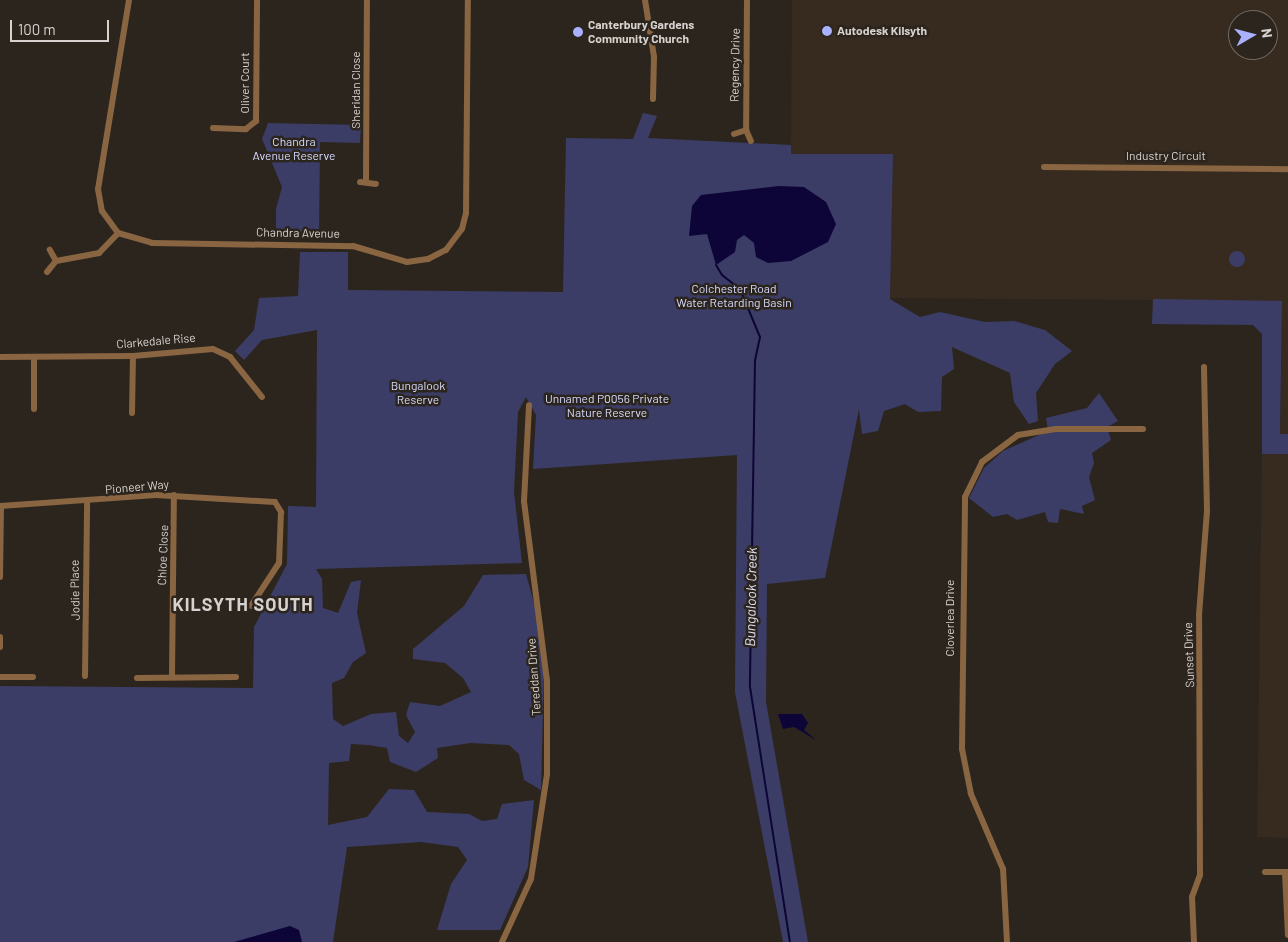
<!DOCTYPE html>
<html>
<head>
<meta charset="utf-8">
<style>
	body { margin:0 }
	#map { position:relative; width:1288px; height:942px; overflow:hidden; background:#2c251e; font-family:Barlow,sans-serif }
	div>[style] { position:absolute }
	[style*='--x'] { left:calc(var(--x)*1px); top:calc(var(--y)*1px); width:calc(var(--w)*1px); rotate:calc(var(--a)*1deg) }
	.built>* { inset:0; background:#372b20 }
	.green>* { inset:0; background:#3b3d66 }
	.round { border-radius:50% }
	.water>* { inset:0; background:#0d0438 }
	.stream>* { height:2px; margin:-1px; padding:0 1px; transform-origin:1px; border-radius:1px; background:#0d0438 }
	.minor>* { height:6px; margin:-3px; padding:0 3px; transform-origin:3px; border-radius:3px; background:#896541 }
	.dots>* { width:14px; height:14px; translate:-50% -50%; box-sizing:border-box; border:2px solid #2c251e; border-radius:50% }
	span { translate:-50% -50%; white-space:nowrap; text-align:center; line-height:1.15; -webkit-text-stroke:5px #2c251e; paint-order:stroke }
	.poi-label { font-size:12px; color:#d7d2ce; font-weight:700 }
	.left { translate:0 -50%; text-align:left }
	.street-label { font-size:12px; color:#d7d2ce }
	.park-label { font-size:12px; color:#d7dbff }
	.water-label { font-size:14px; color:#dee0f2; font-style:italic }
	.district-label { font-size:18px; color:#d7d2ce; font-weight:700; letter-spacing:1px }
	.north { position:absolute; left:1228px; top:10px; width:50px; height:50px; box-sizing:border-box; background:#2c251e; border:1px solid #706a64; border-radius:50%; rotate:82deg; font-size:14px; font-weight:700; line-height:20px; text-align:center; color:#d7d2ce }
	.north::after { content:''; display:block; margin:auto; width:18px; height:22px; background:#a9b0fc; clip-path:polygon(50% 0,100% 100%,50% 72%,0 100%) }
	.scale { position:absolute; left:10px; top:20px; width:99px; height:22px; box-sizing:border-box; border:2px solid #d7d2ce; border-top:0; padding-left:6px; font-size:15px; line-height:18px; white-space:nowrap; color:#d7d2ce; -webkit-text-stroke:4px #2c251e; paint-order:stroke }
</style>
</head>
<body>
<div id="map">
	<div class="built">
		<div style="clip-path:polygon(evenodd,792px 0,1288px 0,1288px 838px,1257px 837px,1262px 454px,1280px 453px,1282px 301px,890px 298px,893px 154px,791px 154px,792px 0,1238px 20px,1268px 20px,1268px 50px,1238px 50px,1238px 20px)"></div>
	</div>
	<div class="green">
		<div style="clip-path:polygon(643px 113px,657px 116px,648px 138px,791px 145px,791px 154px,893px 154px,890px 299px,920px 317px,940px 312px,985px 322px,1014px 321px,1045px 330px,1072px 351px,1055px 364px,1036px 393px,1038px 421px,1029px 424px,1014px 402px,1010px 373px,952px 347px,954px 369px,942px 377px,941px 411px,918px 412px,905px 404px,884px 411px,878px 431px,862px 434px,859px 409px,825px 578px,767px 584px,766px 702px,808px 942px,783px 942px,735px 692px,737px 455px,533px 469px,536px 415px,526px 397px,518px 412px,514px 492px,522px 563px,316px 569px,322px 579px,323px 608px,338px 613px,351px 582px,361px 580px,357px 613px,366px 653px,353px 662px,344px 678px,332px 683px,333px 719px,343px 726px,371px 714px,396px 712px,399px 736px,408px 743px,415px 732px,406px 715px,410px 702px,440px 706px,471px 692px,463px 678px,445px 663px,413px 659px,413px 649px,464px 606px,483px 575px,526px 574px,537px 614px,544px 671px,541px 790px,524px 780px,519px 754px,509px 745px,470px 743px,437px 748px,438px 758px,416px 772px,390px 762px,387px 748px,368px 745px,351px 744px,349px 761px,329px 763px,328px 825px,367px 817px,389px 789px,414px 790px,427px 812px,469px 814px,482px 821px,497px 819px,502px 804px,534px 800px,528px 867px,500px 930px,437px 930px,451px 884px,467px 860px,458px 847px,421px 842px,347px 847px,333px 942px,0 942px,0 686px,253px 688px,254px 627px,287px 564px,288px 506px,316px 507px,317px 330px,262px 340px,244px 360px,235px 351px,254px 330px,259px 298px,298px 296px,300px 252px,348px 252px,348px 290px,563px 292px,566px 138px,633px 139px)"></div>
		<div style="clip-path:polygon(268px 123px,361px 125px,360px 143px,320px 142px,319px 237px,276px 236px,276px 209px,282px 187px,262px 139px)"></div>
		<div class="round" style="left:1229px;top:251px;width:16px;height:16px"></div>
		<div style="clip-path:polygon(1153px 299px,1282px 301px,1280px 434px,1288px 434px,1288px 454px,1262px 454px,1262px 334px,1253px 325px,1152px 324px)"></div>
		<div style="clip-path:polygon(1099px 393px,1118px 421px,1107px 427px,1111px 440px,1092px 453px,1094px 463px,1089px 477px,1095px 500px,1082px 506px,1084px 514px,1060px 509px,1058px 523px,1048px 522px,1045px 512px,1017px 520px,1007px 514px,993px 517px,969px 498px,984px 468px,1003px 451px,1048px 431px,1046px 418px,1087px 408px)"></div>
	</div>
	<div class="water">
		<div style="clip-path:polygon(779px 186px,804px 187px,826px 202px,836px 224px,828px 242px,791px 261px,768px 263px,756px 257px,754px 243px,744px 235px,737px 240px,735px 252px,716px 265px,707px 234px,689px 236px,692px 206px,701px 195px)"></div>
		<div style="clip-path:polygon(778px 714px,802px 714px,808px 723px,804px 730px,816px 740px,794px 727px,783px 729px)"></div>
		<div style="clip-path:polygon(290px 926px,299px 930px,302px 942px,234px 942px)"></div>
	</div>
	<div class="stream">
		<div style="--x:716;--y:265;--w:12;--a:59"></div>
		<div style="--x:722;--y:275;--w:23;--a:38"></div>
		<div style="--x:740;--y:289;--w:52;--a:67.4"></div>
		<div style="--x:760;--y:337;--w:24;--a:102"></div>
		<div style="--x:755;--y:360;--w:327;--a:90.9"></div>
		<div style="--x:750;--y:687;--w:258;--a:81.1"></div>
	</div>
	<div class="minor">
		<div style="--x:129;--y:0;--w:192;--a:99.3"></div>
		<div style="--x:98;--y:189;--w:22;--a:80"></div>
		<div style="--x:102;--y:211;--w:27;--a:54"></div>
		<div style="--x:118;--y:233;--w:35;--a:16"></div>
		<div style="--x:152;--y:243;--w:201;--a:0.9"></div>
		<div style="--x:353;--y:246;--w:56;--a:16.5"></div>
		<div style="--x:407;--y:262;--w:21;--a:-8"></div>
		<div style="--x:428;--y:259;--w:20;--a:-27"></div>
		<div style="--x:446;--y:250;--w:26;--a:-53"></div>
		<div style="--x:462;--y:229;--w:16;--a:-76"></div>
		<div style="--x:466;--y:213;--w:213;--a:-89.5"></div>
		<div style="--x:645;--y:0;--w:58;--a:81"></div>
		<div style="--x:654;--y:57;--w:42;--a:91.4"></div>
		<div style="--x:747;--y:0;--w:130;--a:90.4"></div>
		<div style="--x:746;--y:130;--w:12;--a:66"></div>
		<div style="--x:213;--y:128;--w:33;--a:2"></div>
		<div style="--x:246;--y:129;--w:13;--a:-39"></div>
		<div style="--x:256;--y:121;--w:121;--a:-89.5"></div>
		<div style="--x:734;--y:134;--w:13;--a:-18"></div>
		<div style="--x:1044;--y:167;--w:244;--a:0.5"></div>
		<div style="--x:366;--y:180;--w:180;--a:-89.7"></div>
		<div style="--x:360;--y:182;--w:16;--a:7"></div>
		<div style="--x:56;--y:261;--w:44;--a:-10.5"></div>
		<div style="--x:99;--y:253;--w:28;--a:-46"></div>
		<div style="--x:47;--y:272;--w:14;--a:-51"></div>
		<div style="--x:56;--y:261;--w:13;--a:-119"></div>
		<div style="--x:0;--y:357;--w:133;--a:-0.4"></div>
		<div style="--x:133;--y:356;--w:80;--a:-5"></div>
		<div style="--x:213;--y:349;--w:19;--a:25"></div>
		<div style="--x:230;--y:357;--w:51;--a:51.3"></div>
		<div style="--x:34;--y:359;--w:50;--a:90"></div>
		<div style="--x:132;--y:413;--w:57;--a:-89"></div>
		<div style="--x:0;--y:506;--w:156;--a:-4"></div>
		<div style="--x:156;--y:495;--w:119;--a:3.4"></div>
		<div style="--x:275;--y:502;--w:12;--a:59"></div>
		<div style="--x:281;--y:512;--w:51;--a:92.2"></div>
		<div style="--x:279;--y:563;--w:51;--a:123.1"></div>
		<div style="--x:0;--y:577;--w:71;--a:-89.2"></div>
		<div style="--x:0;--y:637;--w:10;--a:90"></div>
		<div style="--x:85;--y:676;--w:174;--a:-89.3"></div>
		<div style="--x:0;--y:677;--w:33;--a:0"></div>
		<div style="--x:172;--y:677;--w:182;--a:-89.4"></div>
		<div style="--x:137;--y:678;--w:99;--a:-0.6"></div>
		<div style="--x:1265;--y:872;--w:22;--a:0"></div>
		<div style="--x:1285;--y:872;--w:63;--a:87.3"></div>
		<div style="--x:502;--y:942;--w:69;--a:-65.3"></div>
		<div style="--x:531;--y:879;--w:106;--a:-81.3"></div>
		<div style="--x:547;--y:774;--w:93;--a:-90"></div>
		<div style="--x:547;--y:681;--w:181;--a:-97.3"></div>
		<div style="--x:524;--y:501;--w:96;--a:-87"></div>
		<div style="--x:1007;--y:942;--w:73;--a:-93.1"></div>
		<div style="--x:1003;--y:869;--w:82;--a:-113.1"></div>
		<div style="--x:971;--y:794;--w:46;--a:-101.3"></div>
		<div style="--x:962;--y:749;--w:252;--a:-89.3"></div>
		<div style="--x:965;--y:497;--w:39;--a:-64"></div>
		<div style="--x:982;--y:462;--w:45;--a:-36.9"></div>
		<div style="--x:1018;--y:435;--w:38;--a:-9"></div>
		<div style="--x:1056;--y:429;--w:87;--a:0"></div>
		<div style="--x:1194;--y:942;--w:45;--a:-92.5"></div>
		<div style="--x:1192;--y:897;--w:23;--a:-70"></div>
		<div style="--x:1200;--y:875;--w:260;--a:-90.2"></div>
		<div style="--x:1199;--y:615;--w:104;--a:-85.6"></div>
		<div style="--x:1207;--y:511;--w:144;--a:-91.2"></div>
	</div>
	<div class="dots">
		<div style="left:827px;top:31px;background:#a9b0fc"></div>
		<div style="left:578px;top:32px;background:#a9b0fc"></div>
	</div>
	<div class="poi-label">
		<span class="left" style="left:588px;top:32px">Canterbury Gardens<br>Community Church</span>
		<span class="left" style="left:837px;top:31px">Autodesk Kilsyth</span>
	</div>
	<div class="street-label">
		<span style="left:735px;top:65px;rotate:-89deg">Regency Drive</span>
		<span style="left:245px;top:83px;rotate:-90deg">Oliver Court</span>
		<span style="left:356px;top:90px;rotate:-90deg">Sheridan Close</span>
		<span style="left:1166px;top:156px">Industry Circuit</span>
		<span style="left:298px;top:233px;rotate:1deg">Chandra Avenue</span>
		<span style="left:156px;top:341px;rotate:-5deg">Clarkedale Rise</span>
		<span style="left:137px;top:487px;rotate:-5deg">Pioneer Way</span>
		<span style="left:163px;top:555px;rotate:-88deg">Chloe Close</span>
		<span style="left:75px;top:590px;rotate:-91deg">Jodie Place</span>
		<span style="left:950px;top:618px;rotate:-90deg">Cloverlea Drive</span>
		<span style="left:1189px;top:655px;rotate:-92deg">Sunset Drive</span>
		<span style="left:534px;top:677px;rotate:-94deg">Tereddan Drive</span>
	</div>
	<div class="park-label">
		<span style="left:294px;top:149px">Chandra<br>Avenue Reserve</span>
		<span style="left:734px;top:296px">Colchester Road<br>Water Retarding Basin</span>
		<span style="left:418px;top:393px">Bungalook<br>Reserve</span>
		<span style="left:607px;top:406px">Unnamed P0056 Private<br>Nature Reserve</span>
	</div>
	<div class="water-label">
		<span style="left:751px;top:597px;rotate:-89deg">Bungalook Creek</span>
	</div>
	<div class="district-label">
		<span style="left:243px;top:604px">KILSYTH SOUTH</span>
	</div>
	<div class="north">N</div>
	<div class="scale">100 m</div>
</div>
</body>
</html>
